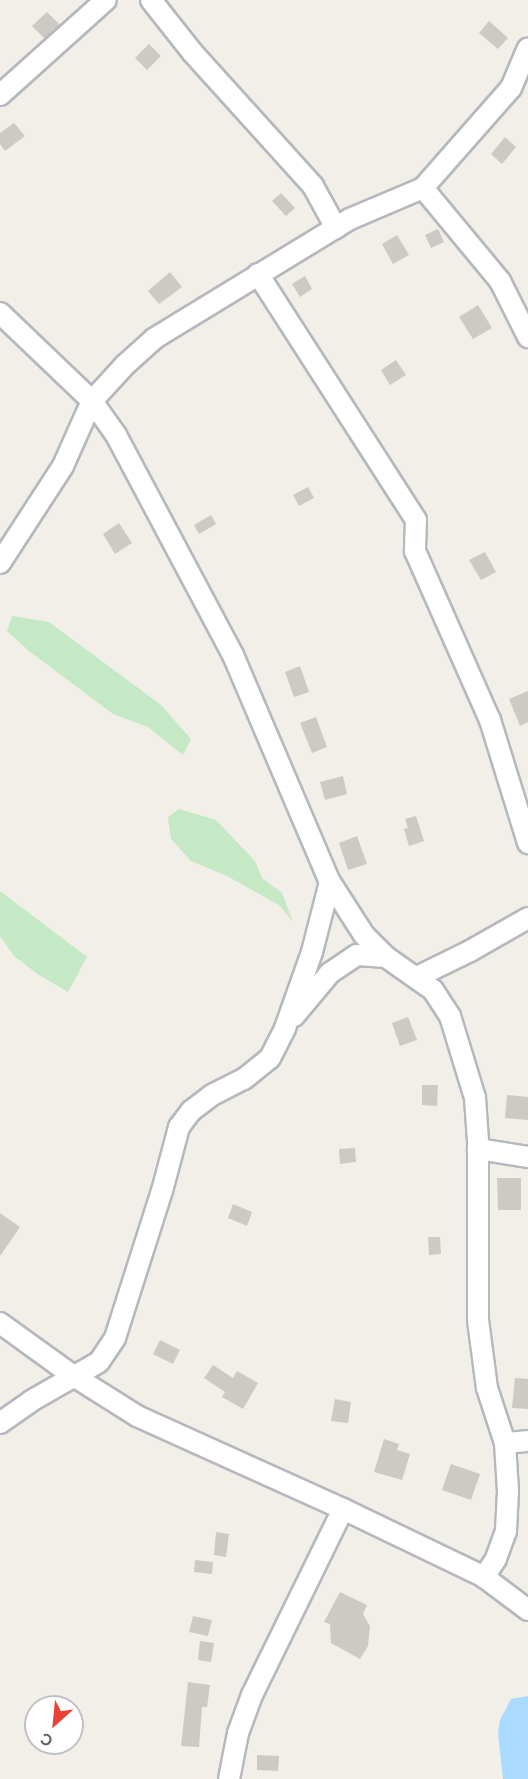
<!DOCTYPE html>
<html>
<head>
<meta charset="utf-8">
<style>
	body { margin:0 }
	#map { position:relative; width:528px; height:1779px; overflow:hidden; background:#f1efe8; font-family:Raleway,sans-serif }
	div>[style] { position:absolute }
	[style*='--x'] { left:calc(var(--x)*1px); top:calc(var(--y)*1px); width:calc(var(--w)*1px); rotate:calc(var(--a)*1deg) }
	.green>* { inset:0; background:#c5e8c5 }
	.water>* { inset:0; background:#aadaff }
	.building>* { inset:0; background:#cccac5 }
	.roads { filter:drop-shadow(2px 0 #b5b8bc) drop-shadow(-2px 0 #b5b8bc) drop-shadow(0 2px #b5b8bc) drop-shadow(0 -2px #b5b8bc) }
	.minor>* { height:20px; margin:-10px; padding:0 10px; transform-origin:10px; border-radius:10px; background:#fff }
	span { translate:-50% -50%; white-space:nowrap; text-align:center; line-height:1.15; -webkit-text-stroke:4.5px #fff; paint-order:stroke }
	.north { position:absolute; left:24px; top:1695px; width:60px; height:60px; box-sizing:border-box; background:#fff; border:2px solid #bfc1c3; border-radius:50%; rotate:207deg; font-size:16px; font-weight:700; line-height:24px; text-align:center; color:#5f6368 }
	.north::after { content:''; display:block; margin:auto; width:21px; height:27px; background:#ea4335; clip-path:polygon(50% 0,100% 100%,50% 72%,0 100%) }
</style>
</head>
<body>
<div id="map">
	<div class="green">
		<div style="clip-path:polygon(12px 616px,49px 622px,161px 705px,191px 739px,183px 755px,148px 727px,113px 714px,29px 651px,7px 631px)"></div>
		<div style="clip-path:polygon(179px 809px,216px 820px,255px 861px,262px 878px,282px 893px,293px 922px,279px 905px,227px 876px,191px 861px,171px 839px,168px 817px)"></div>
		<div style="clip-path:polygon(0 891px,87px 957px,68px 992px,39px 975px,14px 956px,0 936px)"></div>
	</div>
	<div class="water">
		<div style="clip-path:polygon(528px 1696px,528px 1779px,503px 1779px,498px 1733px,500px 1720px,511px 1699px)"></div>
	</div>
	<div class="building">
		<div style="clip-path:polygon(47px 12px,60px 25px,45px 39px,32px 26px)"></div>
		<div style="clip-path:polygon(489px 21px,508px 38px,498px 49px,479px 33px)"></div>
		<div style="clip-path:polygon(149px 44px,161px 56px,147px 70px,135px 58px)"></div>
		<div style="clip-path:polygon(14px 123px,25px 136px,5px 151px,0 144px,0 133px)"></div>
		<div style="clip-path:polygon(505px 137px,516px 147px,502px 164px,491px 154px)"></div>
		<div style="clip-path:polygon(281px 193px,295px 208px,286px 216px,272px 201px)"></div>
		<div style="clip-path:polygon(438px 229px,444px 242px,431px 248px,425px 235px)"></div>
		<div style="clip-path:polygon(397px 235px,409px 255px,393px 264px,382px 244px)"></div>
		<div style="clip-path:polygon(170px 272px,182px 287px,159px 304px,148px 291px)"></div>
		<div style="clip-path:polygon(305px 276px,312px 289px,300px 297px,292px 284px)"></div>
		<div style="clip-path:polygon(478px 305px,492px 328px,473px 339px,459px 317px)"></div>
		<div style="clip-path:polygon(396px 360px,406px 375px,390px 385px,381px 370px)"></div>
		<div style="clip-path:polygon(308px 487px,314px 498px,299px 506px,293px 495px)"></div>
		<div style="clip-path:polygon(211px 515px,216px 524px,199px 534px,194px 525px)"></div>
		<div style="clip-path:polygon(119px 523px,132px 543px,115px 554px,103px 534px)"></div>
		<div style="clip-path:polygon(485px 552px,496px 572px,481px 580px,469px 560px)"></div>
		<div style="clip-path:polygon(300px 666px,309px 692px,294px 697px,285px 672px)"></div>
		<div style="clip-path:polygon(528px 691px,528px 722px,520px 726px,509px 699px)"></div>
		<div style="clip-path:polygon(316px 717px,327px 747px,312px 753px,300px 723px)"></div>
		<div style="clip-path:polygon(343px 776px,347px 794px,325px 800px,320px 782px)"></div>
		<div style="clip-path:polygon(416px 816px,424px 841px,409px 846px,404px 829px,408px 828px,405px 819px)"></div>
		<div style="clip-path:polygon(357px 836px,367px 864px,348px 870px,339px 843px)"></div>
		<div style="clip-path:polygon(408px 1017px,417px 1040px,400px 1046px,392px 1023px)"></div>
		<div style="clip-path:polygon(422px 1085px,438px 1085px,437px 1106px,422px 1105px)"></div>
		<div style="clip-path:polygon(507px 1095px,528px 1097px,528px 1120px,505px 1118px)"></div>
		<div style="clip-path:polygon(355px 1148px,356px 1162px,340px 1164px,339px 1149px)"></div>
		<div style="clip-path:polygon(497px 1178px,521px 1178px,521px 1210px,498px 1210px)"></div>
		<div style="clip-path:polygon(233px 1204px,252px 1212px,247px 1226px,228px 1218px)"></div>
		<div style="clip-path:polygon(0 1213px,20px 1227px,0 1256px)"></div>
		<div style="clip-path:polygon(428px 1237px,440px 1237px,441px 1254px,429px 1255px)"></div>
		<div style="clip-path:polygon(160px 1340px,180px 1350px,173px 1364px,153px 1354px)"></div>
		<div style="clip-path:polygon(213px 1365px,233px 1378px,237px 1371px,258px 1383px,243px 1409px,222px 1397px,225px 1392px,204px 1378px)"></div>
		<div style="clip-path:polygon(515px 1378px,528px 1379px,528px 1409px,512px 1408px)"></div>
		<div style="clip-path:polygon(335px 1399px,351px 1402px,348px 1423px,331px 1421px)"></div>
		<div style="clip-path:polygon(384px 1439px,399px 1444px,397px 1450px,410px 1454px,402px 1480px,374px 1472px)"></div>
		<div style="clip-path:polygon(451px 1464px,480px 1474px,471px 1500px,442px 1490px)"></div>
		<div style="clip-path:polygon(216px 1532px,229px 1534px,226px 1557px,214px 1555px)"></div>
		<div style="clip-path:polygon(195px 1560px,213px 1562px,212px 1574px,194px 1572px)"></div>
		<div style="clip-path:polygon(340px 1592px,367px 1605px,363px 1614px,370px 1626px,368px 1646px,360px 1659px,331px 1643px,330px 1624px,324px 1622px)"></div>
		<div style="clip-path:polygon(193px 1616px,212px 1620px,208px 1636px,189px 1632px)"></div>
		<div style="clip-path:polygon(200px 1641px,214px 1643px,211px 1662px,198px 1660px)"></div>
		<div style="clip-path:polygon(188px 1682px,210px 1685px,207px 1707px,202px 1707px,199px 1747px,181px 1746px)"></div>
		<div style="clip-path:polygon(257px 1755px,279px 1756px,278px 1771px,257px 1770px)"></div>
	</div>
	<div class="roads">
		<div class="minor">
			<div style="--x:151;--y:0;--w:66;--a:51.7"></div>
			<div style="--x:192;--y:52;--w:181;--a:47.9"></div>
			<div style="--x:313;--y:186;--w:48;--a:61.3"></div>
			<div style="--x:0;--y:95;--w:142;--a:-41.9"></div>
			<div style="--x:423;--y:188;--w:121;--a:50.4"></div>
			<div style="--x:500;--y:281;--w:63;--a:63.4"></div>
			<div style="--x:258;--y:274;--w:292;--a:57.3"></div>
			<div style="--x:416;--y:520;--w:31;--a:92"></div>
			<div style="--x:415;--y:551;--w:185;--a:66.1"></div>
			<div style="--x:490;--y:720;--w:129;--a:72.8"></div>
			<div style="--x:0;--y:313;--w:127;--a:43.7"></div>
			<div style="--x:92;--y:401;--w:42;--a:54.8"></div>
			<div style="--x:116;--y:435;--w:249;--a:62"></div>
			<div style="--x:233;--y:655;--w:247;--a:66.9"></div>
			<div style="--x:330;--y:882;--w:63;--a:57.3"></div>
			<div style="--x:364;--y:935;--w:31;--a:45"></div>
			<div style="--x:386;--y:957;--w:57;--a:35.1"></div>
			<div style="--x:433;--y:990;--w:31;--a:57"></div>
			<div style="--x:450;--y:1016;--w:86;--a:73"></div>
			<div style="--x:475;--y:1098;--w:43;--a:86"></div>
			<div style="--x:478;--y:1141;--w:179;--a:90"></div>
			<div style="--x:478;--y:1320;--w:69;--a:82.5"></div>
			<div style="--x:487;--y:1388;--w:58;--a:71.9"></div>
			<div style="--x:505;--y:1443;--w:48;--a:86.4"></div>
			<div style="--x:508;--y:1491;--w:40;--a:92.9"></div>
			<div style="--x:506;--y:1531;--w:30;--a:110"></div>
			<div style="--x:496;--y:1559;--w:22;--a:124"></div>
			<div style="--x:0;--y:563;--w:116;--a:-57"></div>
			<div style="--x:63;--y:466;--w:71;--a:-66"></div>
			<div style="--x:92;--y:401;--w:49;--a:-47.5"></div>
			<div style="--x:125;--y:365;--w:40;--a:-42"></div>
			<div style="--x:155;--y:338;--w:228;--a:-31.4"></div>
			<div style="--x:350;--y:219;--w:79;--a:-23"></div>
			<div style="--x:423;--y:188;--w:133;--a:-48.7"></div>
			<div style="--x:511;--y:88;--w:43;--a:-67"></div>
			<div style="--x:417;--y:977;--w:59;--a:-26.1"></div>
			<div style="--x:470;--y:951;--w:67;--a:-29.6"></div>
			<div style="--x:294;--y:1016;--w:56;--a:-50.1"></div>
			<div style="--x:330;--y:973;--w:32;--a:-34"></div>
			<div style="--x:357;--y:955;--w:29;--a:4"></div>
			<div style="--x:478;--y:1149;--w:51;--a:9.1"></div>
			<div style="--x:0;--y:1323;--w:89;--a:35.8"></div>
			<div style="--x:72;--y:1375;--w:77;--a:32.2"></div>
			<div style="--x:137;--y:1416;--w:226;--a:24.3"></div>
			<div style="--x:343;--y:1509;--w:157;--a:25.7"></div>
			<div style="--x:484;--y:1577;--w:55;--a:36.9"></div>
			<div style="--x:0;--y:1423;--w:38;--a:-35"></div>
			<div style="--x:31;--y:1401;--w:78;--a:-29.8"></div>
			<div style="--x:99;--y:1362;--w:29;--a:-56"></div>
			<div style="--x:115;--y:1338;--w:154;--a:-72.3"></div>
			<div style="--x:162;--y:1191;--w:66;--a:-75.1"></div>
			<div style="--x:179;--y:1127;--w:20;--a:-53"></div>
			<div style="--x:191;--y:1111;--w:26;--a:-37"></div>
			<div style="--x:212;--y:1095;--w:36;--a:-27"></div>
			<div style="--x:244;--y:1079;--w:33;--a:-39"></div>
			<div style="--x:270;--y:1058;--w:34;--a:-63"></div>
			<div style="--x:285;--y:1028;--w:81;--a:-70.4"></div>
			<div style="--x:312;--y:952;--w:72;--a:-75.6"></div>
			<div style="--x:505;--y:1443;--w:23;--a:-5"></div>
			<div style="--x:229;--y:1779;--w:47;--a:-78.9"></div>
			<div style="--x:238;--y:1733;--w:40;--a:-69.8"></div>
			<div style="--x:252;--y:1695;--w:207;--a:-63.9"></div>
		</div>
	</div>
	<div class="north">С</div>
</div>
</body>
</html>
